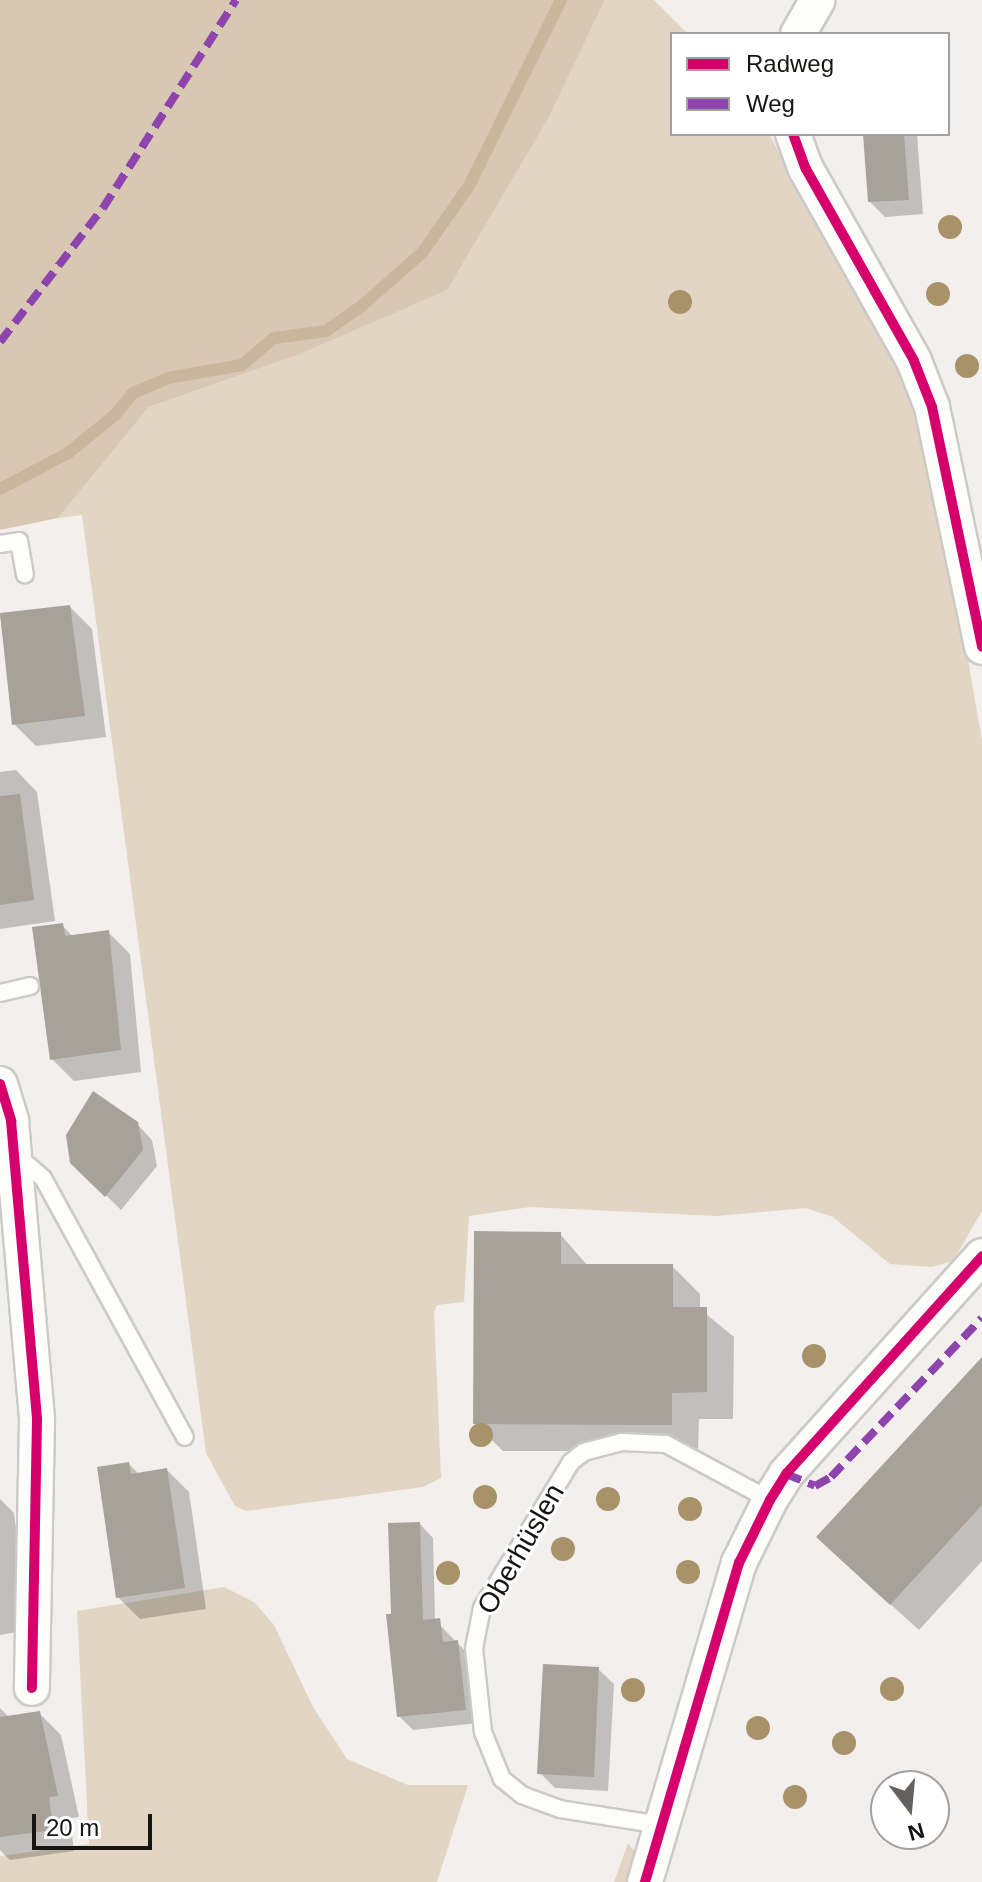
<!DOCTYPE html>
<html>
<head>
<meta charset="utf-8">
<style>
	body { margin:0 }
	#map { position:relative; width:982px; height:1882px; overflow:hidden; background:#f2efec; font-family:Helvetica,sans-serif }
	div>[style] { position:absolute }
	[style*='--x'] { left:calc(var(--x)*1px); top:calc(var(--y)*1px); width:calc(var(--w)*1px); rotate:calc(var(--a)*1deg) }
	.green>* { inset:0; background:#e2d5c3 }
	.forest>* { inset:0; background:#d8c8b3 }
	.shadow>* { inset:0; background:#0003 }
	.stream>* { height:12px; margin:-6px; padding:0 6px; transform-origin:6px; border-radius:6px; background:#c9b69c }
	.building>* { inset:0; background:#a7a19a }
	.roads { filter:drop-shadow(2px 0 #cccac7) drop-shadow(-2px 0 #cccac7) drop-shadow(0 2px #cccac7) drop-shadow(0 -2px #cccac7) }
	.service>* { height:16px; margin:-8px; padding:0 8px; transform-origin:8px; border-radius:8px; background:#fdfdfc }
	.minor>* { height:34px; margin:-17px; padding:0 17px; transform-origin:17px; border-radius:17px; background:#fdfdfc }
	.quiet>* { height:8px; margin-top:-4px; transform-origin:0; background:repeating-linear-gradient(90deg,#8e44ad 0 16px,transparent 0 24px) }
	.cycleway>* { height:10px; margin:-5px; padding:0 5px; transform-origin:5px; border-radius:5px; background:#d6006c }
	.trees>* { width:24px; height:24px; margin:-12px; border-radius:50%; background:#a7926a }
	span { translate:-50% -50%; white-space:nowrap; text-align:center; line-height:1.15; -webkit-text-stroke:6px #fff; paint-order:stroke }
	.street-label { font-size:28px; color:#171512 }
	.legend { position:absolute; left:670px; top:32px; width:280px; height:104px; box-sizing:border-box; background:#fff; border:2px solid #a2a1a0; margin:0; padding:10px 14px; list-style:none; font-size:24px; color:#171512 }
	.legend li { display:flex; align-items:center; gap:16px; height:40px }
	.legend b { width:40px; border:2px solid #a2a1a0 }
	.north { position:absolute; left:870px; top:1770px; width:80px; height:80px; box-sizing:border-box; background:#fff; border:2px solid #a2a1a0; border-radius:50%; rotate:164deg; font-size:22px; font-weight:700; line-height:32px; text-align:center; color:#171512 }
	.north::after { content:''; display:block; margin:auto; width:28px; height:36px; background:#64615e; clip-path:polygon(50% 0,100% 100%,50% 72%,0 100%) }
	.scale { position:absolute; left:32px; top:1814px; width:120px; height:36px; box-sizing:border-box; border:4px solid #171512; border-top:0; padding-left:10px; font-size:24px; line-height:28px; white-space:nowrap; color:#171512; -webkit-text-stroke:6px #fff; paint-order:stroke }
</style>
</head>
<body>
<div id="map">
	<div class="green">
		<div style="clip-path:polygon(605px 0,654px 0,688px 34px,672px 34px,672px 134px,769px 134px,894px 361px,913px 406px,958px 601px,982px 741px,982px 1211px,953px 1261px,932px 1267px,890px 1264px,833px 1217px,806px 1208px,717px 1216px,530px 1207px,469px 1216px,464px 1302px,437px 1305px,434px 1312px,441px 1478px,423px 1487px,246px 1511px,235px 1506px,206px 1453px,82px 515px,58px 518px,149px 407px,295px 356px,550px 115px)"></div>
		<div style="clip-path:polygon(224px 1587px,254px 1602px,274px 1625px,313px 1707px,347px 1759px,408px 1785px,468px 1785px,437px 1882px,0 1882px,0 1856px,89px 1844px,77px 1611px)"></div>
		<div style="clip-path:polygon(628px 1843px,636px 1853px,632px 1882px,614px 1882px)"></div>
	</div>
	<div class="forest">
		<div style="clip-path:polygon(0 0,605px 0,550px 115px,447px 290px,295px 356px,149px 407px,58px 518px,0 530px)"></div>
	</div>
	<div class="shadow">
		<div style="clip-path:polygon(865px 134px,917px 134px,923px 214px,885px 217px,870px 202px)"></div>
		<div style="clip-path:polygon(70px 607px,92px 629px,106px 737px,36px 746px,14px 724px,0 615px)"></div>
		<div style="clip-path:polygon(16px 770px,37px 792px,55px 921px,0 929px,0 772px)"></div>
		<div style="clip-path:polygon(62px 925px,73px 937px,108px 932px,130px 954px,141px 1072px,74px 1081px,52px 1059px)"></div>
		<div style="clip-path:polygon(137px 1124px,152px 1140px,157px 1166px,121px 1210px,72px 1162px)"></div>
		<div style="clip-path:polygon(560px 1234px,588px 1266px,672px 1266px,700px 1294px,700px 1309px,734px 1337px,733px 1419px,699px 1419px,698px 1451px,503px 1451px,475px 1424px)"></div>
		<div style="clip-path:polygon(982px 1385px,982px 1561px,919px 1630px,846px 1564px)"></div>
		<div style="clip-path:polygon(129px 1464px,139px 1474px,167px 1470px,189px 1492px,206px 1609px,140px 1619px,118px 1597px)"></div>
		<div style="clip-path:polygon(0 1499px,14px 1513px,28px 1630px,0 1635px)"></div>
		<div style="clip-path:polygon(420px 1524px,433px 1538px,435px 1620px,471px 1657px,478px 1723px,413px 1730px,399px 1716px,393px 1616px)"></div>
		<div style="clip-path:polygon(598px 1669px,614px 1684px,608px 1791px,555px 1788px,540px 1773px)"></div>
		<div style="clip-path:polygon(0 1708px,10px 1718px,39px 1713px,61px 1735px,79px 1817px,70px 1818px,74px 1851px,10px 1860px,0 1850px)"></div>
	</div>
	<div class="stream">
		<div style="--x:0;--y:489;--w:77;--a:-27.9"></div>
		<div style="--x:68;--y:453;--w:60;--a:-39"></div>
		<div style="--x:115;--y:415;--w:28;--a:-51"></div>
		<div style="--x:133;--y:393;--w:38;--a:-23"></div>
		<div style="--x:168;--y:378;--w:75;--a:-10"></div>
		<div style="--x:242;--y:365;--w:42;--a:-40.2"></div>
		<div style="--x:274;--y:338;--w:52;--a:-7.7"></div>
		<div style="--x:326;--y:331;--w:39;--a:-35"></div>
		<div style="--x:358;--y:309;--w:85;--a:-41.2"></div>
		<div style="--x:422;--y:253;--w:82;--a:-55"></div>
		<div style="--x:469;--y:186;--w:208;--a:-63.7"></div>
	</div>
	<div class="building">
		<div style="clip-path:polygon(863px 134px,904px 134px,909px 200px,868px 202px)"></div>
		<div style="clip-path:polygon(70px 605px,85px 716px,12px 725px,0 613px)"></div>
		<div style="clip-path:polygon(20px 794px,34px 900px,0 905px,0 796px)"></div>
		<div style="clip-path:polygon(63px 923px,65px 936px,109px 930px,121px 1050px,50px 1060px,32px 927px)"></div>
		<div style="clip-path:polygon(93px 1091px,138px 1122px,143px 1150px,105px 1197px,70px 1163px,66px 1135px)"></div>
		<div style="clip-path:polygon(474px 1231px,561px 1232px,561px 1264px,673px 1264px,673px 1307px,707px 1307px,707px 1392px,672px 1393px,672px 1425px,473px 1424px)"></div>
		<div style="clip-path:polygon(982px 1357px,982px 1505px,890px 1605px,816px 1537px)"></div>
		<div style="clip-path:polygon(129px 1462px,131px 1474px,167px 1468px,185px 1588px,116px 1598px,97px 1467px)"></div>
		<div style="clip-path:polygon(420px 1522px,423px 1620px,440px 1618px,443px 1642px,458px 1640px,466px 1710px,397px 1717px,386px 1614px,391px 1614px,388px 1523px)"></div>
		<div style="clip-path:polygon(543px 1664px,599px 1667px,594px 1777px,537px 1774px)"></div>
		<div style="clip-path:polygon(40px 1711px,58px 1796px,49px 1797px,53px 1830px,0 1837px,0 1717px)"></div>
	</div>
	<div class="roads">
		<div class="service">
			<div style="--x:0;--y:544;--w:19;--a:-9"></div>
			<div style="--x:19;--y:541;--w:34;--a:80"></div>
			<div style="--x:0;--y:993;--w:31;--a:-13"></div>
			<div style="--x:14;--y:1165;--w:15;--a:4"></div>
			<div style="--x:29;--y:1166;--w:18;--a:41"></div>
			<div style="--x:43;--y:1178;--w:295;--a:61.3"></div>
			<div style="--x:661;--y:1825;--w:102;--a:-171"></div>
			<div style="--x:560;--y:1809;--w:40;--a:-159.8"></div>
			<div style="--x:522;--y:1795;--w:26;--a:-141"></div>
			<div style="--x:502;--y:1779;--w:51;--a:-112"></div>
			<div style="--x:483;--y:1732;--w:84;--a:-96.1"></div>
			<div style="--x:474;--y:1648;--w:41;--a:-78.7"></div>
			<div style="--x:482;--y:1608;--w:171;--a:-58.6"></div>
			<div style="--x:571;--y:1462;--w:16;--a:-38"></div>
			<div style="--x:584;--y:1452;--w:38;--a:-15"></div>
			<div style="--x:621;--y:1442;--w:45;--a:2.5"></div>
			<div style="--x:666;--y:1444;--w:118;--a:28.3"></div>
		</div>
		<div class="minor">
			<div style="--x:798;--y:34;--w:39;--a:-60"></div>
			<div style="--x:793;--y:134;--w:37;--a:70"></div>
			<div style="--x:806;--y:169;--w:220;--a:60.6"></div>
			<div style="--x:914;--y:361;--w:49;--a:68.6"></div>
			<div style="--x:932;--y:407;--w:245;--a:78.2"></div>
			<div style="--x:0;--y:1084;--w:39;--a:73"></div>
			<div style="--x:11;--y:1121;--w:300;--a:85"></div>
			<div style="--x:37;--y:1420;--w:268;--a:91.1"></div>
			<div style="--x:645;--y:1882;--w:333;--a:-73.6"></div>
			<div style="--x:739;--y:1563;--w:70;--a:-63.8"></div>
			<div style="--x:770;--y:1500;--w:31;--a:-58"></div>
			<div style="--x:786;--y:1474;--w:293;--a:-48"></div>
		</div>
	</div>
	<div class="quiet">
		<div style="--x:0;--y:342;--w:169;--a:-52.5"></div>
		<div style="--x:103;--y:208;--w:247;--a:-57.4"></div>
		<div style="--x:786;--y:1474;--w:31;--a:22"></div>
		<div style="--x:815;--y:1486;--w:18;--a:-29"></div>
		<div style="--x:831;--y:1477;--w:219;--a:-46.5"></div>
	</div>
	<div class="cycleway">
		<div style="--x:793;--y:134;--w:37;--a:70"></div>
		<div style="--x:806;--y:169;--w:220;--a:60.6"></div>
		<div style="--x:914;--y:361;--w:49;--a:68.6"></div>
		<div style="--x:932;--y:407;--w:245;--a:78.2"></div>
		<div style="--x:0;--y:1084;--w:39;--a:73"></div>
		<div style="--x:11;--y:1121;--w:300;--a:85"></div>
		<div style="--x:37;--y:1420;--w:268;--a:91.1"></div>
		<div style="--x:645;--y:1882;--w:333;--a:-73.6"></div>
		<div style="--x:739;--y:1563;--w:70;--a:-63.8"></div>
		<div style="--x:770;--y:1500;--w:31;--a:-58"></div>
		<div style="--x:786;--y:1474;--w:293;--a:-48"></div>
	</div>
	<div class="trees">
		<div style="left:950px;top:227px"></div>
		<div style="left:938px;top:294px"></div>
		<div style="left:680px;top:302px"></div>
		<div style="left:967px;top:366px"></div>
		<div style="left:814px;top:1356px"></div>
		<div style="left:481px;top:1435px"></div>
		<div style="left:485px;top:1497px"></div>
		<div style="left:608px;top:1499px"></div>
		<div style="left:690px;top:1509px"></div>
		<div style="left:563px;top:1549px"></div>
		<div style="left:688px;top:1572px"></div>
		<div style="left:448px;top:1573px"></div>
		<div style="left:892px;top:1689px"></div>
		<div style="left:633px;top:1690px"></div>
		<div style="left:758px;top:1728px"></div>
		<div style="left:844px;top:1743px"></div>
		<div style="left:795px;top:1797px"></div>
	</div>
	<div class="street-label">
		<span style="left:521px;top:1549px;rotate:-60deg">Oberhüslen</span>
	</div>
	<ul class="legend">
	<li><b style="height:10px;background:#d6006c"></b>Radweg</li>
	<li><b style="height:10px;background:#8e44ad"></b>Weg</li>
	</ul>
	<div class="north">N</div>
	<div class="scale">20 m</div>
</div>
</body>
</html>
